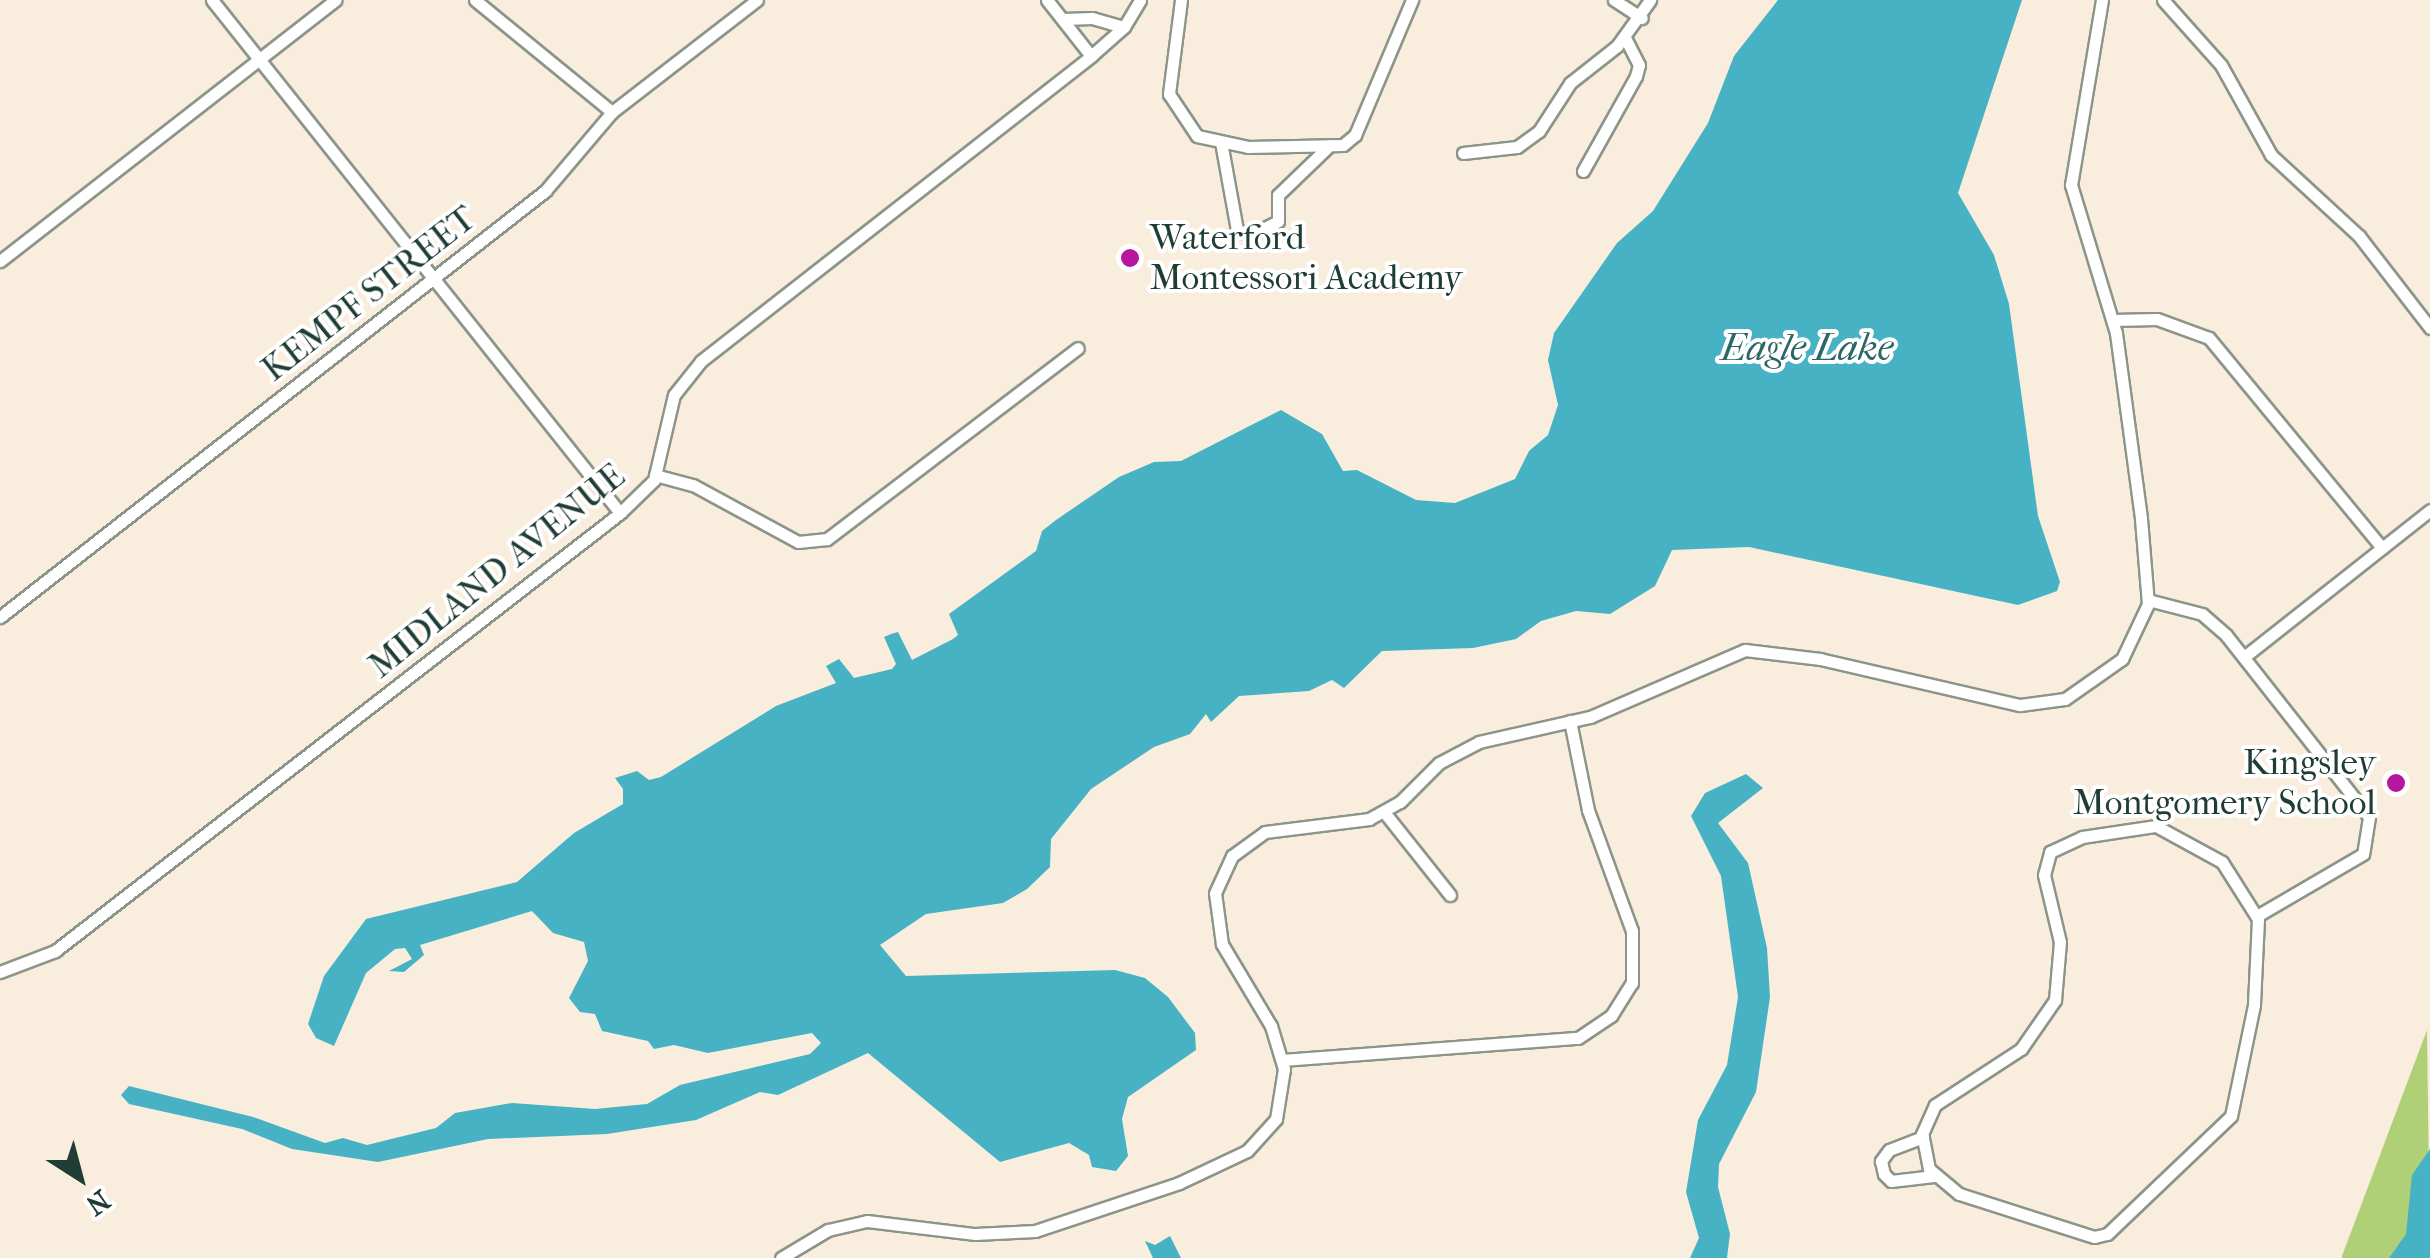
<!DOCTYPE html>
<html>
<head>
<meta charset="utf-8">
<style>
	body { margin:0 }
	#map { position:relative; width:2430px; height:1258px; overflow:hidden; background:#f9edde; font-family:"IM FELL French Canon",serif }
	div>[style] { position:absolute }
	[style*='--x'] { left:calc(var(--x)*1px); top:calc(var(--y)*1px); width:calc(var(--w)*1px); rotate:calc(var(--a)*1deg) }
	.green>* { inset:0; background:#b0d078 }
	.water>* { inset:0; background:#46b2c4 }
	.roads { filter:drop-shadow(2px 0 #8c9589) drop-shadow(-2px 0 #8c9589) drop-shadow(0 2px #8c9589) drop-shadow(0 -2px #8c9589) }
	.minor>* { height:11px; margin:-5.5px; padding:0 5.5px; transform-origin:5.5px; border-radius:5.5px; background:#fff }
	.dots>* { width:28px; height:28px; translate:-50% -50%; box-sizing:border-box; border:5px solid #fff; border-radius:50% }
	span { translate:-50% -50%; white-space:nowrap; text-align:center; line-height:1.15; -webkit-text-stroke:8px #fff; paint-order:stroke }
	.poi-label { font-size:35px; color:#1f3d34 }
	.left { translate:0 -50%; text-align:left }
	.right { translate:-100% -50%; text-align:right }
	.street-label { font-size:35px; color:#1f3d34 }
	.water-label { font-size:38px; color:#2d6666; font-style:italic }
	.north { position:absolute; left:30px; top:1128px; width:100px; height:100px; -webkit-text-stroke:8px #fff; paint-order:stroke; rotate:144deg; font-size:28px; font-weight:700; line-height:40px; text-align:center; color:#1f3d34 }
	.north::after { content:''; display:block; margin:auto; width:35px; height:45px; background:#1f3d34; clip-path:polygon(50% 0,100% 100%,50% 72%,0 100%) }
</style>
</head>
<body>
<div id="map">
	<div class="green">
		<div style="clip-path:polygon(2427px 1030px,2430px 1258px,2342px 1258px,2342px 1256px)"></div>
	</div>
	<div class="water">
		<div style="clip-path:polygon(1778px 0,2022px 0,1958px 193px,1994px 255px,2009px 304px,2038px 516px,2060px 582px,2057px 591px,2018px 605px,1749px 547px,1672px 550px,1655px 586px,1610px 614px,1576px 611px,1541px 621px,1516px 639px,1473px 648px,1382px 651px,1344px 688px,1332px 680px,1309px 691px,1239px 696px,1211px 722px,1206px 714px,1190px 734px,1154px 747px,1091px 789px,1051px 839px,1050px 867px,1027px 889px,1003px 903px,926px 914px,880px 945px,906px 976px,1115px 970px,1145px 978px,1168px 997px,1195px 1033px,1196px 1050px,1128px 1097px,1122px 1119px,1128px 1156px,1116px 1171px,1092px 1167px,1089px 1155px,1069px 1143px,1000px 1162px,868px 1053px,778px 1095px,760px 1092px,696px 1120px,607px 1134px,488px 1139px,378px 1162px,292px 1149px,242px 1129px,129px 1104px,121px 1095px,129px 1086px,253px 1117px,325px 1143px,343px 1138px,367px 1145px,436px 1128px,455px 1113px,512px 1103px,595px 1109px,647px 1104px,680px 1085px,810px 1054px,821px 1043px,812px 1033px,708px 1053px,674px 1045px,654px 1049px,648px 1041px,602px 1031px,595px 1014px,580px 1012px,569px 998px,588px 961px,584px 942px,553px 933px,532px 911px,420px 945px,424px 955px,404px 972px,389px 971px,412px 959px,405px 948px,395px 949px,366px 973px,334px 1046px,316px 1038px,308px 1024px,324px 976px,366px 919px,517px 882px,574px 833px,623px 804px,623px 789px,615px 778px,637px 771px,649px 780px,661px 777px,776px 706px,836px 683px,826px 666px,839px 659px,854px 678px,892px 669px,896px 664px,884px 637px,891px 634px,898px 632px,912px 660px,953px 639px,958px 635px,949px 614px,1036px 551px,1042px 531px,1056px 520px,1119px 477px,1154px 462px,1181px 461px,1281px 410px,1322px 434px,1343px 471px,1357px 470px,1416px 500px,1455px 503px,1515px 479px,1529px 451px,1548px 435px,1558px 405px,1548px 360px,1554px 333px,1617px 243px,1653px 211px,1708px 123px,1734px 56px)"></div>
		<div style="clip-path:polygon(1746px 774px,1763px 788px,1718px 823px,1748px 863px,1767px 948px,1770px 997px,1756px 1092px,1719px 1164px,1718px 1187px,1730px 1234px,1727px 1258px,1690px 1258px,1699px 1238px,1686px 1192px,1698px 1120px,1727px 1065px,1738px 997px,1721px 876px,1691px 816px,1705px 793px)"></div>
		<div style="clip-path:polygon(2430px 1149px,2430px 1258px,2389px 1258px,2406px 1234px,2412px 1175px)"></div>
		<div style="clip-path:polygon(1170px 1236px,1181px 1258px,1153px 1258px,1145px 1241px,1155px 1245px)"></div>
	</div>
	<div class="roads">
		<div class="minor">
			<div style="--x:212;--y:0;--w:655;--a:51.5"></div>
			<div style="--x:475;--y:0;--w:177;--a:39.3"></div>
			<div style="--x:1047;--y:0;--w:71;--a:51.8"></div>
			<div style="--x:1181;--y:0;--w:95;--a:97.3"></div>
			<div style="--x:1169;--y:94;--w:50;--a:56.3"></div>
			<div style="--x:1197;--y:136;--w:52;--a:12.2"></div>
			<div style="--x:1248;--y:147;--w:95;--a:-1.2"></div>
			<div style="--x:1343;--y:145;--w:16;--a:-40"></div>
			<div style="--x:1355;--y:135;--w:147;--a:-67.1"></div>
			<div style="--x:1614;--y:0;--w:33;--a:33"></div>
			<div style="--x:2163;--y:0;--w:87;--a:48.3"></div>
			<div style="--x:2221;--y:65;--w:103;--a:60.9"></div>
			<div style="--x:2271;--y:155;--w:120;--a:42.6"></div>
			<div style="--x:2359;--y:236;--w:116;--a:52.3"></div>
			<div style="--x:1063;--y:19;--w:29;--a:-2"></div>
			<div style="--x:1092;--y:18;--w:33;--a:16"></div>
			<div style="--x:1221;--y:142;--w:89;--a:79.7"></div>
			<div style="--x:1237;--y:230;--w:15;--a:20"></div>
			<div style="--x:1251;--y:235;--w:30;--a:-27"></div>
			<div style="--x:1278;--y:221;--w:26;--a:-90"></div>
			<div style="--x:1278;--y:195;--w:72;--a:-43.9"></div>
			<div style="--x:1463;--y:153;--w:54;--a:-6.3"></div>
			<div style="--x:1517;--y:147;--w:27;--a:-36"></div>
			<div style="--x:1539;--y:131;--w:57;--a:-57.1"></div>
			<div style="--x:1570;--y:83;--w:60;--a:-38.2"></div>
			<div style="--x:1617;--y:46;--w:57;--a:-54.3"></div>
			<div style="--x:1583;--y:171;--w:109;--a:-60.8"></div>
			<div style="--x:1636;--y:76;--w:11;--a:-75"></div>
			<div style="--x:1639;--y:65;--w:31;--a:-117"></div>
			<div style="--x:0;--y:261;--w:425;--a:-37.9"></div>
			<div style="--x:2113;--y:320;--w:44;--a:-1.3"></div>
			<div style="--x:2157;--y:319;--w:55;--a:20.1"></div>
			<div style="--x:2209;--y:338;--w:272;--a:50.5"></div>
			<div style="--x:655;--y:475;--w:39;--a:15"></div>
			<div style="--x:693;--y:485;--w:119;--a:28.5"></div>
			<div style="--x:798;--y:542;--w:29;--a:-6"></div>
			<div style="--x:827;--y:539;--w:315;--a:-37.3"></div>
			<div style="--x:2148;--y:600;--w:56;--a:14.5"></div>
			<div style="--x:2202;--y:614;--w:32;--a:41"></div>
			<div style="--x:2226;--y:635;--w:231;--a:51.8"></div>
			<div style="--x:2369;--y:817;--w:37;--a:99"></div>
			<div style="--x:2363;--y:854;--w:123;--a:149.7"></div>
			<div style="--x:0;--y:617;--w:692;--a:-38.01"></div>
			<div style="--x:545;--y:191;--w:104;--a:-49.7"></div>
			<div style="--x:612;--y:112;--w:183;--a:-37.7"></div>
			<div style="--x:2244;--y:657;--w:237;--a:-38.3"></div>
			<div style="--x:1384;--y:812;--w:106;--a:51.5"></div>
			<div style="--x:2156;--y:826;--w:75;--a:28.6"></div>
			<div style="--x:2222;--y:862;--w:67;--a:57.7"></div>
			<div style="--x:2258;--y:919;--w:86;--a:92.7"></div>
			<div style="--x:2254;--y:1005;--w:113;--a:101.7"></div>
			<div style="--x:2231;--y:1116;--w:171;--a:136.4"></div>
			<div style="--x:2107;--y:1234;--w:13;--a:167"></div>
			<div style="--x:2094;--y:1237;--w:142;--a:-162.3"></div>
			<div style="--x:1959;--y:1194;--w:39;--a:-140"></div>
			<div style="--x:1929;--y:1169;--w:36;--a:-101"></div>
			<div style="--x:1922;--y:1134;--w:32;--a:-66"></div>
			<div style="--x:1935;--y:1105;--w:103;--a:-33.1"></div>
			<div style="--x:2021;--y:1049;--w:60;--a:-55.2"></div>
			<div style="--x:2055;--y:1000;--w:58;--a:-85.1"></div>
			<div style="--x:2060;--y:942;--w:69;--a:-103.4"></div>
			<div style="--x:2044;--y:875;--w:24;--a:-75"></div>
			<div style="--x:2050;--y:852;--w:35;--a:-25"></div>
			<div style="--x:2082;--y:837;--w:75;--a:-8.5"></div>
			<div style="--x:0;--y:972;--w:59;--a:-20.9"></div>
			<div style="--x:55;--y:951;--w:715;--a:-37.78"></div>
			<div style="--x:620;--y:513;--w:47;--a:-44.1"></div>
			<div style="--x:654;--y:480;--w:87;--a:-76.8"></div>
			<div style="--x:674;--y:395;--w:43;--a:-51.5"></div>
			<div style="--x:701;--y:361;--w:495;--a:-38"></div>
			<div style="--x:1091;--y:56;--w:44;--a:-41.3"></div>
			<div style="--x:1124;--y:27;--w:31;--a:-59"></div>
			<div style="--x:1282;--y:1060;--w:297;--a:-4.3"></div>
			<div style="--x:1578;--y:1038;--w:40;--a:-34"></div>
			<div style="--x:1611;--y:1016;--w:39;--a:-58"></div>
			<div style="--x:1632;--y:983;--w:52;--a:-90"></div>
			<div style="--x:1632;--y:931;--w:129;--a:-110"></div>
			<div style="--x:1588;--y:810;--w:91;--a:-101.4"></div>
			<div style="--x:1923;--y:1137;--w:36;--a:159"></div>
			<div style="--x:1889;--y:1150;--w:14;--a:126"></div>
			<div style="--x:1881;--y:1161;--w:13;--a:77"></div>
			<div style="--x:1884;--y:1174;--w:10;--a:45"></div>
			<div style="--x:1891;--y:1181;--w:43;--a:-6.6"></div>
			<div style="--x:781;--y:1258;--w:55;--a:-30.8"></div>
			<div style="--x:828;--y:1230;--w:40;--a:-13"></div>
			<div style="--x:867;--y:1221;--w:109;--a:6.9"></div>
			<div style="--x:975;--y:1234;--w:60;--a:-2.9"></div>
			<div style="--x:1035;--y:1231;--w:152;--a:-18.4"></div>
			<div style="--x:1179;--y:1183;--w:75;--a:-25.2"></div>
			<div style="--x:1247;--y:1151;--w:43;--a:-47.8"></div>
			<div style="--x:1276;--y:1119;--w:51;--a:-80.9"></div>
			<div style="--x:1284;--y:1069;--w:45;--a:-106.8"></div>
			<div style="--x:1271;--y:1026;--w:96;--a:-120.9"></div>
			<div style="--x:1222;--y:944;--w:51;--a:-97.8"></div>
			<div style="--x:1215;--y:893;--w:41;--a:-65.3"></div>
			<div style="--x:1232;--y:856;--w:41;--a:-36"></div>
			<div style="--x:1265;--y:832;--w:105;--a:-7.1"></div>
			<div style="--x:1369;--y:819;--w:35;--a:-29"></div>
			<div style="--x:1400;--y:802;--w:55;--a:-45"></div>
			<div style="--x:1439;--y:763;--w:45;--a:-27.7"></div>
			<div style="--x:1479;--y:742;--w:114;--a:-12.7"></div>
			<div style="--x:1590;--y:717;--w:169;--a:-23.4"></div>
			<div style="--x:1745;--y:650;--w:76;--a:6.8"></div>
			<div style="--x:1820;--y:659;--w:205;--a:13"></div>
			<div style="--x:2020;--y:705;--w:45;--a:-7.6"></div>
			<div style="--x:2065;--y:699;--w:70;--a:-35.1"></div>
			<div style="--x:2122;--y:659;--w:61;--a:-64.7"></div>
			<div style="--x:2148;--y:604;--w:86;--a:-94.7"></div>
			<div style="--x:2141;--y:518;--w:187;--a:-97.7"></div>
			<div style="--x:2116;--y:333;--w:155;--a:-106.9"></div>
			<div style="--x:2071;--y:185;--w:188;--a:-80.5"></div>
		</div>
	</div>
	<div class="dots">
		<div style="left:1130px;top:258px;background:#b5179e"></div>
		<div style="left:2396px;top:783px;background:#b5179e"></div>
	</div>
	<div class="poi-label">
		<span class="left" style="left:1150px;top:258px">Waterford<br>Montessori Academy</span>
		<span class="right" style="left:2376px;top:783px">Kingsley<br>Montgomery School</span>
	</div>
	<div class="street-label">
		<span style="left:369px;top:294px;rotate:-38deg">KEMPF STREET</span>
		<span style="left:497px;top:571px;rotate:-39deg">MIDLAND AVENUE</span>
	</div>
	<div class="water-label">
		<span style="left:1807px;top:348px">Eagle Lake</span>
	</div>
	<div class="north">N</div>
</div>
</body>
</html>
